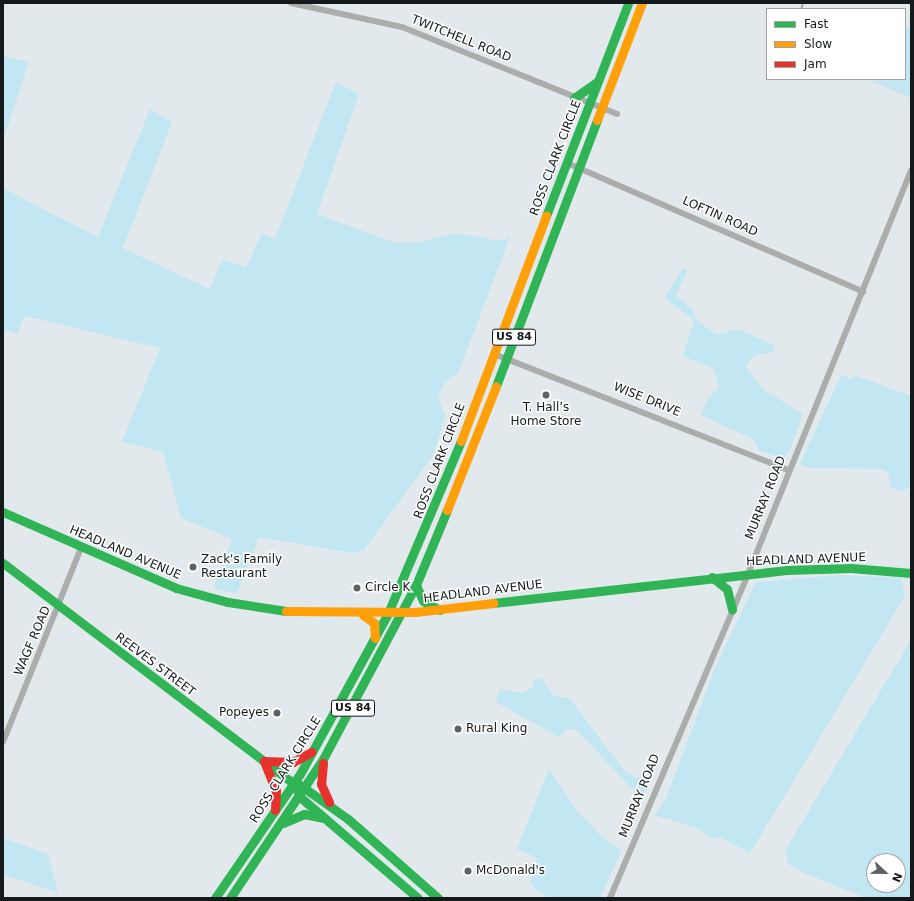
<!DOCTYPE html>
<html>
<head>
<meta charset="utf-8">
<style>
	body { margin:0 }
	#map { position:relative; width:914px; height:901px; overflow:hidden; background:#e1e9ec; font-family:"DejaVu Sans",sans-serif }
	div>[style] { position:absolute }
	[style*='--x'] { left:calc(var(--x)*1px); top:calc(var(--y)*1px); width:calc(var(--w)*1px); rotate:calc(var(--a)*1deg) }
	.green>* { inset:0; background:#c3e7f2 }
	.street>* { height:6px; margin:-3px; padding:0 3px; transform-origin:3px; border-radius:3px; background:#abacac }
	.fast>* { height:9px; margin:-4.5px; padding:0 4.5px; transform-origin:4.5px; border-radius:4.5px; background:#30b455 }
	.slow>* { height:9px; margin:-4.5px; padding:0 4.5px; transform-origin:4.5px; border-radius:4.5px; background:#ff9f0a }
	.jam>* { height:9px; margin:-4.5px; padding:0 4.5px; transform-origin:4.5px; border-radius:4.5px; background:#e5322d }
	.rail>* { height:1.5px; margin-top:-0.75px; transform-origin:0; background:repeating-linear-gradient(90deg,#a6a9ab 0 5px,transparent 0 10px) }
	.dots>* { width:11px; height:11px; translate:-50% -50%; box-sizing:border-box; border:2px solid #fff; border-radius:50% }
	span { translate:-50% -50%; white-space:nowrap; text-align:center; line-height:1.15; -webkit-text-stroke:3px #fff; paint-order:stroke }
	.shield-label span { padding:1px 3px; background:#fff; border:1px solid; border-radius:3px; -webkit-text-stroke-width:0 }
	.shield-label { font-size:11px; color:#141a1b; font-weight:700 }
	.street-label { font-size:12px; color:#141a1b }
	.poi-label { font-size:12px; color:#141a1b }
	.left { translate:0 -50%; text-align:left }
	.right { translate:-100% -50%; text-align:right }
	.frame { position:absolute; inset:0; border:4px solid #141a1b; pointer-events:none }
	.legend { position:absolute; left:766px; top:8px; width:140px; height:72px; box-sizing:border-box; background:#fff; border:1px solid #a1a3a4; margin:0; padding:5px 7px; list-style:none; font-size:12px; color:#141a1b }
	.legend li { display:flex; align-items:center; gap:8px; height:20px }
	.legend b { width:20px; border:1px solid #a1a3a4 }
	.north { position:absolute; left:866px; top:853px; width:40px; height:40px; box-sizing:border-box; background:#fff; border:1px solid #a1a3a4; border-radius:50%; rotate:112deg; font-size:11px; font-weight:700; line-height:16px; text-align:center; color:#141a1b }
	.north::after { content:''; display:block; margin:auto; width:14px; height:18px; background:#5c6264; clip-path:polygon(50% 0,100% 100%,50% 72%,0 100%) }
</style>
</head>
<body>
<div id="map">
	<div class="green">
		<div style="clip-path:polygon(905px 25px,911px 29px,911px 98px,871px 81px,905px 79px)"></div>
		<div style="clip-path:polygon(3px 56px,29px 62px,3px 141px)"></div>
		<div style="clip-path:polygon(336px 82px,359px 94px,317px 214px,393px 242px,416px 243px,455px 233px,501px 241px,510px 237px,458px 373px,445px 382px,438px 397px,445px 416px,434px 454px,364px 550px,353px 553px,259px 537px,237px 593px,213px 589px,232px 539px,181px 518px,163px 452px,122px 442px,160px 348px,24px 316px,17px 334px,3px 329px,3px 188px,98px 237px,150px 109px,172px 122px,123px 248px,209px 289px,223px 259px,246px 268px,262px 233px,275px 239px)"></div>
		<div style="clip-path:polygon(683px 268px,687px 271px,676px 296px,693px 310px,696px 320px,717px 335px,739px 329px,773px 345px,774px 352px,755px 355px,745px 366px,764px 390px,803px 414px,789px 452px,784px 458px,759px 451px,753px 439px,701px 415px,707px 400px,719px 387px,714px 369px,683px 356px,693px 324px,692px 318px,667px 300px,666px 294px)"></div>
		<div style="clip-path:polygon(841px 375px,852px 379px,854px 375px,911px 396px,911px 484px,904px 491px,890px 488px,889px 474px,882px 469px,810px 468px,800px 464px)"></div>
		<div style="clip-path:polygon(840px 575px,901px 578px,905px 596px,750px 853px,720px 837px,713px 839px,695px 827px,654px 815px,666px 799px,715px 668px,756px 582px)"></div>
		<div style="clip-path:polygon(evenodd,911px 640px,911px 898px,866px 898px,802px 872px,788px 864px,786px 849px,911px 640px,874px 861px,898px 861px,898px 885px,874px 885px,874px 861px)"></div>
		<div style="clip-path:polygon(541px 678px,554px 696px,568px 698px,573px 703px,624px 770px,636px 778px,650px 778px,642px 800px,577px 730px,568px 729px,559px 737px,496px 702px,500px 689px,523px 693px,534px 686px,534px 679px)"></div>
		<div style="clip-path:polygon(549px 769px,578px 812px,605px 840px,622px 850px,600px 898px,552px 898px,535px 890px,530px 882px,537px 858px,517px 849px)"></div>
		<div style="clip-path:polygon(3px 838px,48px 854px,58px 893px,3px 874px)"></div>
	</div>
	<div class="street">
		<div style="--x:291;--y:3;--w:114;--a:12.2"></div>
		<div style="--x:402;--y:27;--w:232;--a:22"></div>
		<div style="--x:567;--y:163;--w:323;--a:23.5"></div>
		<div style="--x:494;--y:354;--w:317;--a:21.5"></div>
		<div style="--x:3;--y:742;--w:209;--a:-68.1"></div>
		<div style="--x:610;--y:898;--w:352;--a:-66.9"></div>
		<div style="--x:748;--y:574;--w:435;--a:-68"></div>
	</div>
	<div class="fast">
		<div style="--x:574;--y:98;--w:28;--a:-35"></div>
		<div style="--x:546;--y:216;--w:228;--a:-68.9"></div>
		<div style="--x:496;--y:386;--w:285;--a:-69.2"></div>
		<div style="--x:3;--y:512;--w:189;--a:23.7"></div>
		<div style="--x:176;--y:588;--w:54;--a:15.1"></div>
		<div style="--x:228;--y:602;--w:59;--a:8.8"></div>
		<div style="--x:3;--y:563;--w:365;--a:37.2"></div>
		<div style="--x:712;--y:577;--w:19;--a:39"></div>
		<div style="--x:727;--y:589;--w:21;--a:76"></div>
		<div style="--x:416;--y:585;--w:17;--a:66"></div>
		<div style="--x:423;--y:601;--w:19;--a:28"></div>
		<div style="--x:493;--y:603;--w:295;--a:-6.4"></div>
		<div style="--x:786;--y:570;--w:65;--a:-1.8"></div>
		<div style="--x:851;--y:568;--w:60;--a:4.8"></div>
		<div style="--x:300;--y:785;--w:59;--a:35.3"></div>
		<div style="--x:348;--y:819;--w:120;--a:41.3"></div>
		<div style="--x:297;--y:790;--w:8;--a:67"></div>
		<div style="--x:300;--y:797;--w:155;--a:40.6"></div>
		<div style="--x:283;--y:823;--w:23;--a:-23"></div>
		<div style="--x:304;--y:814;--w:19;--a:12"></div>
		<div style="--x:215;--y:898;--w:150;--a:-55.6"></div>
		<div style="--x:300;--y:774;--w:183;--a:-61.3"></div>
		<div style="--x:388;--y:613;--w:187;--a:-67"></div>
		<div style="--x:230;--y:898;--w:167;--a:-56.2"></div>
		<div style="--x:323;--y:759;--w:197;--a:-61.9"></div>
		<div style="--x:416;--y:585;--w:81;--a:-67.5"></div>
	</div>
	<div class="slow">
		<div style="--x:597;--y:120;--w:125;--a:-69"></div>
		<div style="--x:461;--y:441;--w:241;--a:-69.3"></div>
		<div style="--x:447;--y:510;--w:133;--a:-68.4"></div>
		<div style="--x:286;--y:611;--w:129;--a:0.4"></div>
		<div style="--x:415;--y:612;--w:79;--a:-6.6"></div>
		<div style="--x:363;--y:615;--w:14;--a:36"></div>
		<div style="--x:374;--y:623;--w:15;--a:86"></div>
	</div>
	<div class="jam">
		<div style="--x:323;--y:763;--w:21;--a:95"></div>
		<div style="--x:321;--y:784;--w:20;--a:66"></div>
		<div style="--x:275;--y:810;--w:19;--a:-87"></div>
		<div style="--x:276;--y:791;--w:32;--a:-112"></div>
		<div style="--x:264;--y:761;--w:29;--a:2"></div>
		<div style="--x:293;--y:762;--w:21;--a:-29"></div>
	</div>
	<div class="rail">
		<div style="--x:801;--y:9;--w:6;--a:-72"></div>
	</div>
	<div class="dots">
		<div style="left:546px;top:395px;background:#5c6264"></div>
		<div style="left:193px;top:567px;background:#5c6264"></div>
		<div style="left:357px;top:588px;background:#5c6264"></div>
		<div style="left:277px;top:713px;background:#5c6264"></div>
		<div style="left:458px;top:729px;background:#5c6264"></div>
		<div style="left:468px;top:871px;background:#5c6264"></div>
	</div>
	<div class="shield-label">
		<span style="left:514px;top:337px">US 84</span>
		<span style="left:353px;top:708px">US 84</span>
	</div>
	<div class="street-label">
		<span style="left:461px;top:39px;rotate:22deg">TWITCHELL ROAD</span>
		<span style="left:556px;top:158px;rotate:-69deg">ROSS CLARK CIRCLE</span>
		<span style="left:720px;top:217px;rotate:24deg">LOFTIN ROAD</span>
		<span style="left:647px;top:400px;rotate:22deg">WISE DRIVE</span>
		<span style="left:440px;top:461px;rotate:-69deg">ROSS CLARK CIRCLE</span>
		<span style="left:766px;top:498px;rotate:-68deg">MURRAY ROAD</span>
		<span style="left:125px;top:553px;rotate:23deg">HEADLAND AVENUE</span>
		<span style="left:806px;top:560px;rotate:-2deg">HEADLAND AVENUE</span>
		<span style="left:483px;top:592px;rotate:-7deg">HEADLAND AVENUE</span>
		<span style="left:33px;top:641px;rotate:-67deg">WAGF ROAD</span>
		<span style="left:155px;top:665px;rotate:37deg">REEVES STREET</span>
		<span style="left:286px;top:770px;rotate:-58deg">ROSS CLARK CIRCLE</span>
		<span style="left:640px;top:796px;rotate:-68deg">MURRAY ROAD</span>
	</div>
	<div class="poi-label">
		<span style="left:546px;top:415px">T. Hall’s<br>Home Store</span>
		<span class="left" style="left:201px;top:567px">Zack's Family<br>Restaurant</span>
		<span class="left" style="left:365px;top:588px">Circle K</span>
		<span class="right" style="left:269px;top:713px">Popeyes</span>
		<span class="left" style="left:466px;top:729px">Rural King</span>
		<span class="left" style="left:476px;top:871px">McDonald's</span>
	</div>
	<div class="frame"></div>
	<ul class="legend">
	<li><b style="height:5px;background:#30b455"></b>Fast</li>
	<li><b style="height:5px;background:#ff9f0a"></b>Slow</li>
	<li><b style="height:5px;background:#e5322d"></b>Jam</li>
	</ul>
	<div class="north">N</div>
</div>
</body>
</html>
